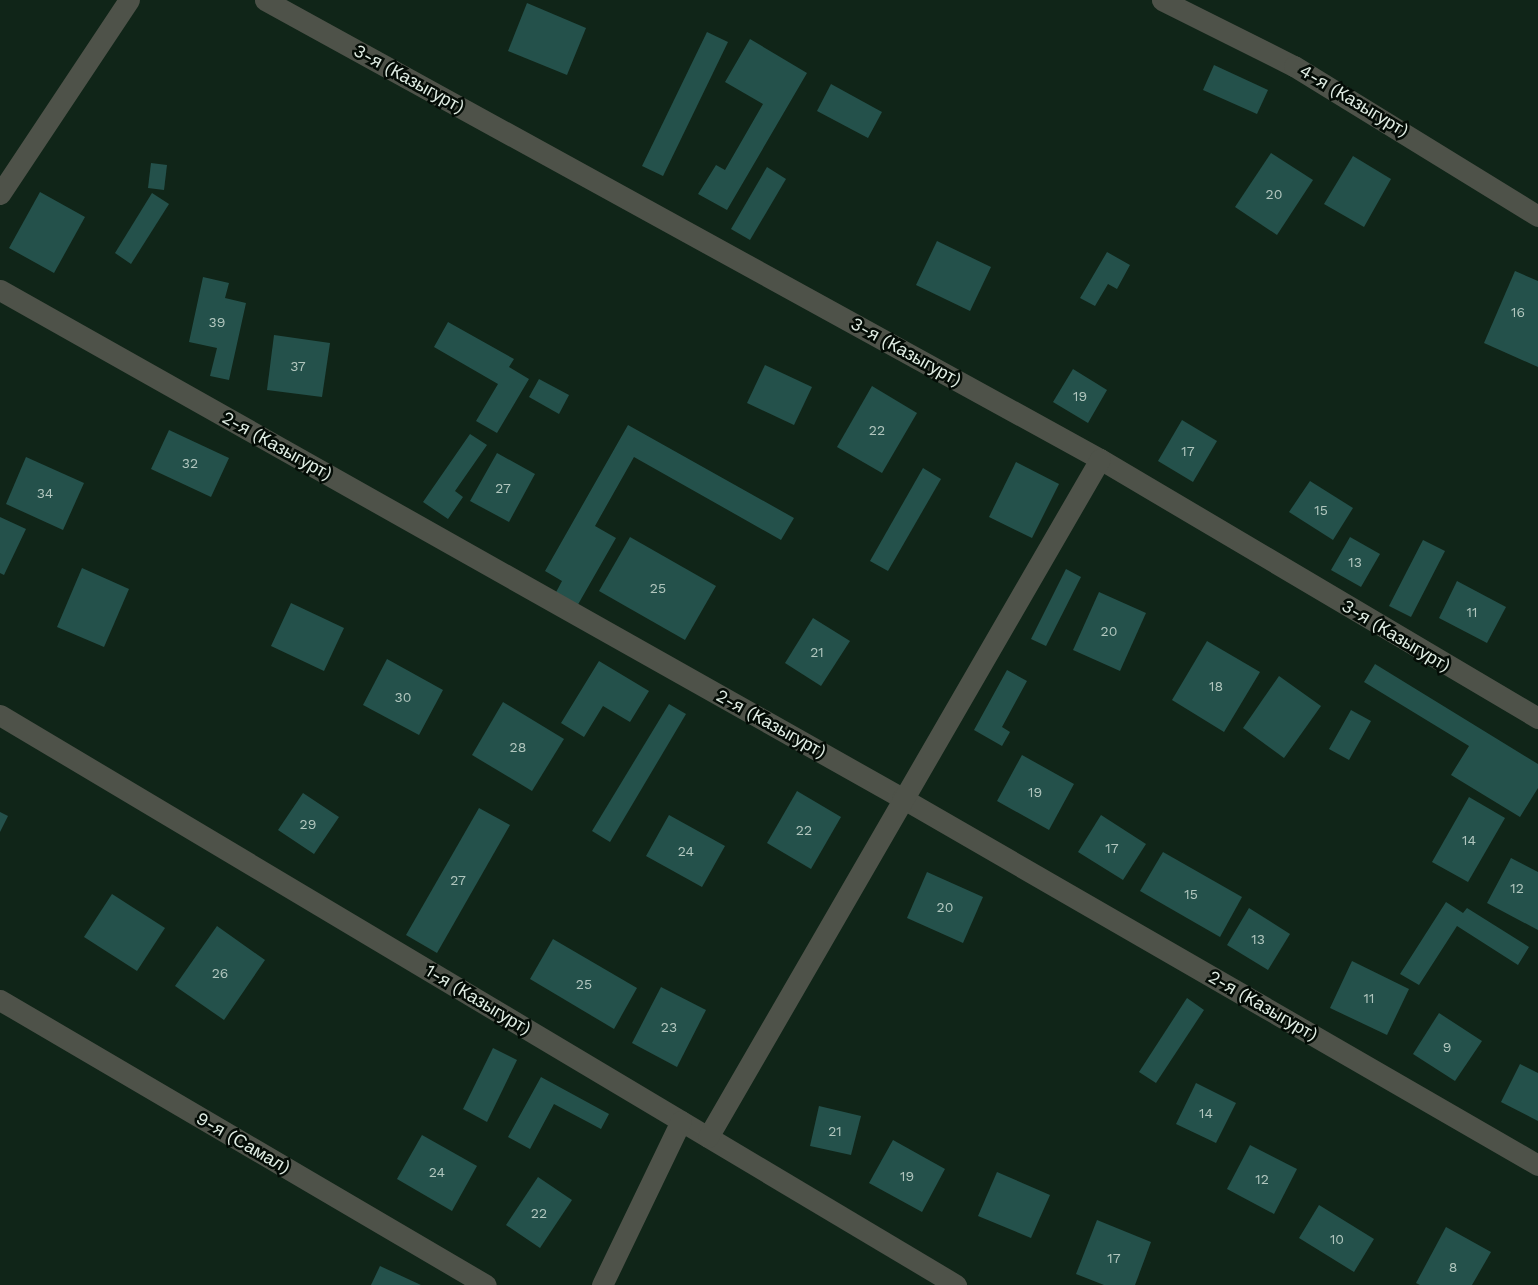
<!DOCTYPE html>
<html>
<head>
<meta charset="utf-8">
<style>
	body { margin:0 }
	#map { position:relative; width:1538px; height:1285px; overflow:hidden; background:#102518; font-family:"Work Sans",sans-serif }
	div>[style] { position:absolute }
	[style*='--x'] { left:calc(var(--x)*1px); top:calc(var(--y)*1px); width:calc(var(--w)*1px); rotate:calc(var(--a)*1deg) }
	.building>* { inset:0; background:#24514b }
	.minor>* { height:21px; margin:-10.5px; padding:0 10.5px; transform-origin:10.5px; border-radius:10.5px; background:#4e5249 }
	span { translate:-50% -50%; white-space:nowrap; text-align:center; line-height:1.15; -webkit-text-stroke:5px #040c06; paint-order:stroke }
	.number-label { font-size:14px; color:#b1c6be }
	.number-label span { -webkit-text-stroke-width:0 }
	.street-label { font-size:18px; color:#e0ede4 }
</style>
</head>
<body>
<div id="map">
	<div class="building">
		<div style="clip-path:polygon(527px 3px,586px 28px,567px 75px,508px 51px)"></div>
		<div style="clip-path:polygon(707px 32px,728px 42px,663px 176px,642px 166px)"></div>
		<div style="clip-path:polygon(750px 39px,807px 73px,727px 210px,698px 194px,716px 165px,725px 170px,763px 104px,725px 82px)"></div>
		<div style="clip-path:polygon(1214px 65px,1268px 90px,1257px 114px,1203px 90px)"></div>
		<div style="clip-path:polygon(831px 84px,882px 112px,868px 138px,817px 111px)"></div>
		<div style="clip-path:polygon(1271px 153px,1313px 180px,1277px 235px,1235px 207px)"></div>
		<div style="clip-path:polygon(1353px 156px,1391px 179px,1364px 227px,1324px 204px)"></div>
		<div style="clip-path:polygon(151px 163px,167px 165px,164px 190px,148px 188px)"></div>
		<div style="clip-path:polygon(767px 167px,786px 179px,750px 240px,731px 229px)"></div>
		<div style="clip-path:polygon(40px 192px,85px 217px,54px 273px,9px 248px)"></div>
		<div style="clip-path:polygon(152px 193px,169px 204px,131px 264px,115px 253px)"></div>
		<div style="clip-path:polygon(937px 241px,991px 267px,970px 311px,916px 285px)"></div>
		<div style="clip-path:polygon(1107px 252px,1130px 265px,1117px 289px,1108px 284px,1095px 306px,1080px 298px)"></div>
		<div style="clip-path:polygon(1515px 271px,1538px 281px,1538px 367px,1484px 343px)"></div>
		<div style="clip-path:polygon(203px 277px,229px 283px,225px 298px,246px 303px,229px 380px,210px 376px,217px 348px,189px 342px)"></div>
		<div style="clip-path:polygon(448px 322px,514px 359px,509px 367px,529px 379px,497px 433px,476px 421px,498px 384px,434px 347px)"></div>
		<div style="clip-path:polygon(274px 335px,330px 343px,322px 397px,267px 390px)"></div>
		<div style="clip-path:polygon(765px 365px,812px 387px,794px 425px,747px 403px)"></div>
		<div style="clip-path:polygon(1073px 369px,1107px 390px,1088px 423px,1053px 402px)"></div>
		<div style="clip-path:polygon(539px 379px,569px 395px,559px 414px,529px 397px)"></div>
		<div style="clip-path:polygon(872px 386px,917px 413px,882px 473px,837px 447px)"></div>
		<div style="clip-path:polygon(1182px 420px,1217px 441px,1193px 482px,1158px 461px)"></div>
		<div style="clip-path:polygon(628px 425px,794px 518px,781px 540px,634px 457px,595px 526px,616px 538px,576px 608px,554px 596px,562px 581px,545px 571px)"></div>
		<div style="clip-path:polygon(169px 430px,229px 458px,211px 497px,151px 469px)"></div>
		<div style="clip-path:polygon(470px 434px,487px 445px,455px 491px,463px 497px,448px 519px,423px 502px)"></div>
		<div style="clip-path:polygon(497px 453px,535px 474px,509px 522px,470px 501px)"></div>
		<div style="clip-path:polygon(26px 457px,84px 483px,63px 530px,6px 504px)"></div>
		<div style="clip-path:polygon(1016px 462px,1059px 484px,1032px 538px,989px 517px)"></div>
		<div style="clip-path:polygon(923px 468px,941px 479px,888px 571px,870px 561px)"></div>
		<div style="clip-path:polygon(1310px 481px,1353px 508px,1333px 540px,1289px 512px)"></div>
		<div style="clip-path:polygon(0 517px,26px 529px,4px 575px,0 573px)"></div>
		<div style="clip-path:polygon(630px 537px,716px 586px,685px 640px,599px 591px)"></div>
		<div style="clip-path:polygon(1350px 537px,1380px 554px,1361px 587px,1331px 570px)"></div>
		<div style="clip-path:polygon(1423px 540px,1445px 551px,1411px 617px,1389px 606px)"></div>
		<div style="clip-path:polygon(82px 568px,129px 589px,104px 647px,57px 627px)"></div>
		<div style="clip-path:polygon(1066px 569px,1081px 577px,1046px 646px,1031px 639px)"></div>
		<div style="clip-path:polygon(1457px 581px,1506px 607px,1487px 643px,1439px 618px)"></div>
		<div style="clip-path:polygon(1099px 592px,1146px 613px,1120px 671px,1073px 650px)"></div>
		<div style="clip-path:polygon(291px 603px,344px 628px,324px 671px,271px 646px)"></div>
		<div style="clip-path:polygon(813px 618px,850px 641px,821px 686px,785px 663px)"></div>
		<div style="clip-path:polygon(1207px 641px,1260px 672px,1224px 732px,1172px 700px)"></div>
		<div style="clip-path:polygon(387px 659px,443px 690px,419px 735px,363px 705px)"></div>
		<div style="clip-path:polygon(599px 661px,649px 691px,630px 722px,603px 706px,584px 737px,561px 723px)"></div>
		<div style="clip-path:polygon(1375px 664px,1538px 764px,1538px 788px,1520px 817px,1451px 775px,1469px 746px,1364px 682px)"></div>
		<div style="clip-path:polygon(1007px 670px,1027px 681px,1002px 727px,1010px 732px,1002px 746px,974px 730px)"></div>
		<div style="clip-path:polygon(1279px 676px,1321px 706px,1284px 758px,1243px 728px)"></div>
		<div style="clip-path:polygon(503px 702px,564px 739px,532px 791px,472px 755px)"></div>
		<div style="clip-path:polygon(669px 704px,686px 714px,610px 842px,592px 831px)"></div>
		<div style="clip-path:polygon(1351px 710px,1371px 721px,1349px 760px,1329px 749px)"></div>
		<div style="clip-path:polygon(1022px 755px,1074px 784px,1049px 830px,997px 801px)"></div>
		<div style="clip-path:polygon(797px 791px,841px 817px,811px 869px,767px 843px)"></div>
		<div style="clip-path:polygon(303px 793px,339px 817px,314px 854px,278px 830px)"></div>
		<div style="clip-path:polygon(1469px 797px,1505px 818px,1468px 882px,1432px 862px)"></div>
		<div style="clip-path:polygon(479px 808px,510px 825px,437px 953px,406px 935px)"></div>
		<div style="clip-path:polygon(0 812px,8px 816px,0 832px)"></div>
		<div style="clip-path:polygon(669px 815px,725px 846px,702px 887px,646px 856px)"></div>
		<div style="clip-path:polygon(1101px 815px,1146px 844px,1123px 880px,1078px 852px)"></div>
		<div style="clip-path:polygon(1163px 852px,1242px 897px,1220px 937px,1140px 891px)"></div>
		<div style="clip-path:polygon(1511px 858px,1538px 872px,1538px 930px,1487px 903px)"></div>
		<div style="clip-path:polygon(927px 872px,983px 897px,963px 943px,907px 918px)"></div>
		<div style="clip-path:polygon(112px 894px,165px 928px,137px 971px,84px 937px)"></div>
		<div style="clip-path:polygon(1446px 902px,1463px 913px,1467px 908px,1529px 947px,1518px 965px,1457px 926px,1419px 985px,1400px 974px)"></div>
		<div style="clip-path:polygon(1249px 908px,1290px 934px,1268px 970px,1227px 945px)"></div>
		<div style="clip-path:polygon(217px 926px,265px 960px,224px 1020px,175px 986px)"></div>
		<div style="clip-path:polygon(553px 939px,637px 988px,614px 1029px,530px 979px)"></div>
		<div style="clip-path:polygon(1352px 961px,1409px 989px,1387px 1035px,1330px 1008px)"></div>
		<div style="clip-path:polygon(661px 987px,706px 1010px,677px 1067px,632px 1043px)"></div>
		<div style="clip-path:polygon(1187px 998px,1204px 1010px,1156px 1083px,1139px 1072px)"></div>
		<div style="clip-path:polygon(1439px 1013px,1482px 1041px,1455px 1081px,1413px 1054px)"></div>
		<div style="clip-path:polygon(493px 1048px,517px 1060px,487px 1122px,463px 1109px)"></div>
		<div style="clip-path:polygon(1520px 1064px,1538px 1073px,1538px 1121px,1501px 1102px)"></div>
		<div style="clip-path:polygon(541px 1077px,609px 1114px,601px 1129px,554px 1104px,530px 1149px,508px 1137px)"></div>
		<div style="clip-path:polygon(1196px 1083px,1236px 1103px,1216px 1143px,1176px 1124px)"></div>
		<div style="clip-path:polygon(819px 1106px,861px 1116px,851px 1155px,810px 1146px)"></div>
		<div style="clip-path:polygon(422px 1135px,477px 1166px,452px 1211px,397px 1179px)"></div>
		<div style="clip-path:polygon(893px 1140px,945px 1169px,922px 1212px,869px 1183px)"></div>
		<div style="clip-path:polygon(1250px 1145px,1297px 1169px,1274px 1214px,1227px 1189px)"></div>
		<div style="clip-path:polygon(997px 1172px,1050px 1195px,1031px 1238px,978px 1216px)"></div>
		<div style="clip-path:polygon(538px 1177px,572px 1200px,540px 1248px,506px 1225px)"></div>
		<div style="clip-path:polygon(1319px 1205px,1374px 1239px,1354px 1272px,1299px 1238px)"></div>
		<div style="clip-path:polygon(1097px 1220px,1151px 1242px,1135px 1285px,1104px 1285px,1076px 1274px)"></div>
		<div style="clip-path:polygon(1446px 1227px,1491px 1252px,1472px 1285px,1420px 1285px,1416px 1283px)"></div>
		<div style="clip-path:polygon(380px 1266px,421px 1285px,371px 1285px)"></div>
	</div>
	<div class="minor">
		<div style="--x:265;--y:0;--w:953;--a:28.8"></div>
		<div style="--x:1100;--y:459;--w:509;--a:30.6"></div>
		<div style="--x:1162;--y:0;--w:148;--a:26.6"></div>
		<div style="--x:1294;--y:66;--w:286;--a:31.6"></div>
		<div style="--x:0;--y:194;--w:233;--a:-56.4"></div>
		<div style="--x:0;--y:290;--w:1035;--a:29.39"></div>
		<div style="--x:902;--y:798;--w:734;--a:29.99"></div>
		<div style="--x:0;--y:715;--w:1113;--a:30.8"></div>
		<div style="--x:0;--y:1000;--w:563;--a:30.39"></div>
		<div style="--x:708;--y:1137;--w:783;--a:-59.96"></div>
		<div style="--x:602;--y:1285;--w:182;--a:-64.3"></div>
	</div>
	<div class="number-label">
		<span style="left:1274px;top:194px">20</span>
		<span style="left:1518px;top:312px">16</span>
		<span style="left:217px;top:322px">39</span>
		<span style="left:298px;top:366px">37</span>
		<span style="left:1080px;top:396px">19</span>
		<span style="left:877px;top:430px">22</span>
		<span style="left:1188px;top:451px">17</span>
		<span style="left:190px;top:463px">32</span>
		<span style="left:503px;top:488px">27</span>
		<span style="left:45px;top:493px">34</span>
		<span style="left:1321px;top:510px">15</span>
		<span style="left:1355px;top:562px">13</span>
		<span style="left:658px;top:588px">25</span>
		<span style="left:1472px;top:612px">11</span>
		<span style="left:1109px;top:631px">20</span>
		<span style="left:817px;top:652px">21</span>
		<span style="left:1216px;top:686px">18</span>
		<span style="left:403px;top:697px">30</span>
		<span style="left:518px;top:747px">28</span>
		<span style="left:1035px;top:792px">19</span>
		<span style="left:308px;top:824px">29</span>
		<span style="left:804px;top:830px">22</span>
		<span style="left:1469px;top:840px">14</span>
		<span style="left:1112px;top:848px">17</span>
		<span style="left:686px;top:851px">24</span>
		<span style="left:458px;top:880px">27</span>
		<span style="left:1517px;top:888px">12</span>
		<span style="left:1191px;top:894px">15</span>
		<span style="left:945px;top:907px">20</span>
		<span style="left:1258px;top:939px">13</span>
		<span style="left:220px;top:973px">26</span>
		<span style="left:584px;top:984px">25</span>
		<span style="left:1369px;top:998px">11</span>
		<span style="left:669px;top:1027px">23</span>
		<span style="left:1447px;top:1047px">9</span>
		<span style="left:1206px;top:1113px">14</span>
		<span style="left:835px;top:1131px">21</span>
		<span style="left:437px;top:1172px">24</span>
		<span style="left:907px;top:1176px">19</span>
		<span style="left:1262px;top:1179px">12</span>
		<span style="left:539px;top:1213px">22</span>
		<span style="left:1337px;top:1239px">10</span>
		<span style="left:1114px;top:1258px">17</span>
		<span style="left:1453px;top:1267px">8</span>
	</div>
	<div class="street-label">
		<span style="left:409px;top:79px;rotate:29deg">3-я (Казыгурт)</span>
		<span style="left:1354px;top:101px;rotate:31deg">4-я (Казыгурт)</span>
		<span style="left:906px;top:352px;rotate:29deg">3-я (Казыгурт)</span>
		<span style="left:277px;top:446px;rotate:29deg">2-я (Казыгурт)</span>
		<span style="left:1396px;top:636px;rotate:31deg">3-я (Казыгурт)</span>
		<span style="left:771px;top:724px;rotate:29deg">2-я (Казыгурт)</span>
		<span style="left:478px;top:1000px;rotate:31deg">1-я (Казыгурт)</span>
		<span style="left:1263px;top:1006px;rotate:30deg">2-я (Казыгурт)</span>
		<span style="left:243px;top:1143px;rotate:30deg">9-я (Самал)</span>
	</div>
</div>
</body>
</html>
